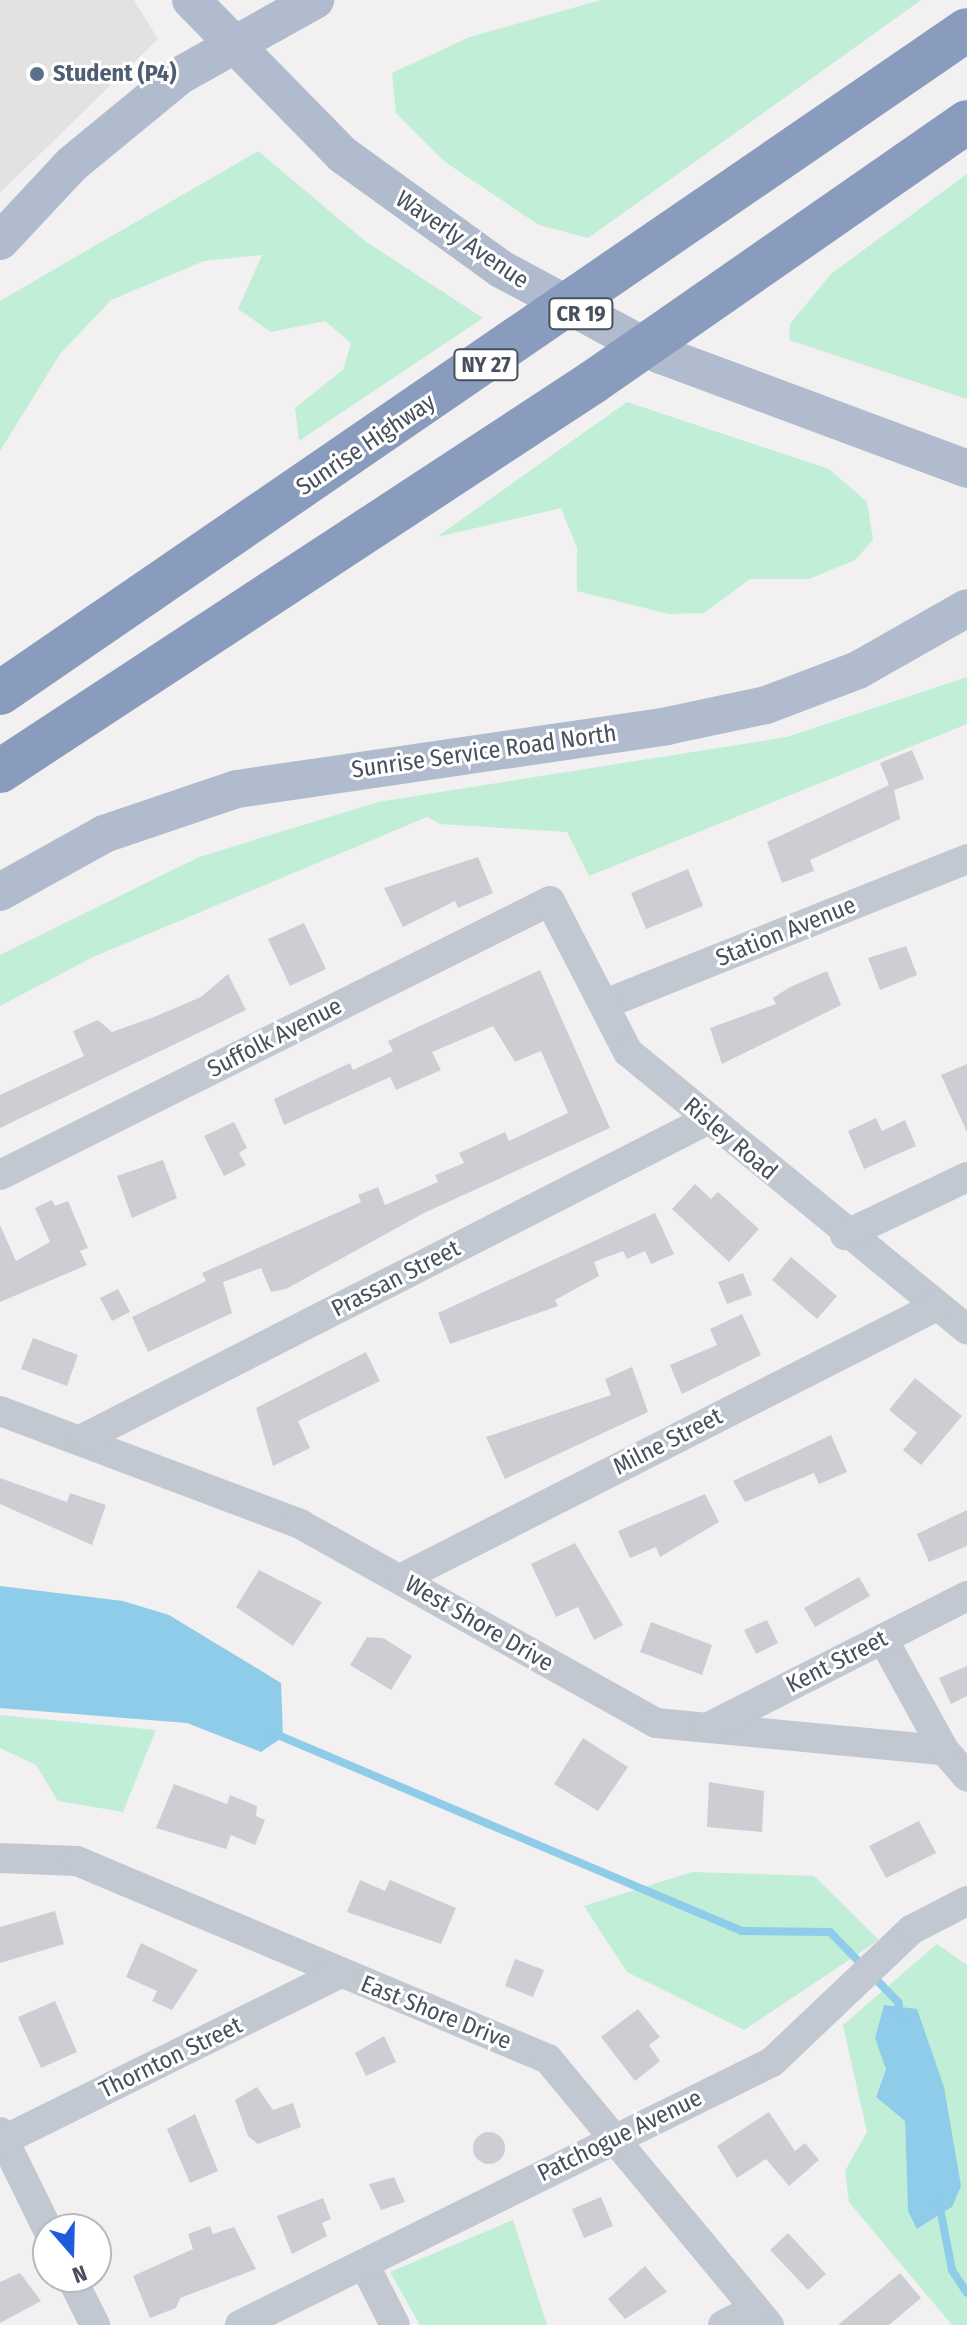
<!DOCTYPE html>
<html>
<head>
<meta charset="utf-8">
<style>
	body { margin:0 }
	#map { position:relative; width:967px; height:2325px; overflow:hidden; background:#f2f0f0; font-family:"Fira Sans Condensed",sans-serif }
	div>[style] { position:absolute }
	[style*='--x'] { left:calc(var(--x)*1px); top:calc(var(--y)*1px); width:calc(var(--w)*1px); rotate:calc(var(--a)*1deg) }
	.education>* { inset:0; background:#e3e1e2 }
	.green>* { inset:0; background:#c0eed7 }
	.water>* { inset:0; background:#8ecce9 }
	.stream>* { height:8px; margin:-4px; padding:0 4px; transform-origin:4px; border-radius:4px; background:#8ecce9 }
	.building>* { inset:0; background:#cdced4 }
	.round { border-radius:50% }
	.minor>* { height:30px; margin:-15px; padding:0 15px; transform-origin:15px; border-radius:15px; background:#c1c8d1 }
	.major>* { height:38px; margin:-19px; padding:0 19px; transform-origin:19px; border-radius:19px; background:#b0bccd }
	.highway>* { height:44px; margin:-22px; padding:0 22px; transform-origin:22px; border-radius:22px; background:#899cbd }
	.dots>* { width:22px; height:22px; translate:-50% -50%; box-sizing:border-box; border:4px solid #fff; border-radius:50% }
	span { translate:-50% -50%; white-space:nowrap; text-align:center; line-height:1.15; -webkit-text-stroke:6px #fff; paint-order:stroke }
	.shield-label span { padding:2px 6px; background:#fff; border:2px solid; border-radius:6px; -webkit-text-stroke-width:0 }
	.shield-label { font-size:22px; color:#48505d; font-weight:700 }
	.service-label { font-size:24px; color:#4e5e75; font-weight:700 }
	.left { translate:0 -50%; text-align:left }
	.street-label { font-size:24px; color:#48505d }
	.north { position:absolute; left:32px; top:2213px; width:80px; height:80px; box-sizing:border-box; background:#fff; border:2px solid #b6b9be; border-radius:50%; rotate:160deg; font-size:22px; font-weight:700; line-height:32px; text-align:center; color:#48505d }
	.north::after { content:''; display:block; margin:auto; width:28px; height:36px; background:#1f5bdd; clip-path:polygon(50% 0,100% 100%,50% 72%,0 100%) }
</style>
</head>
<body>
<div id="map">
	<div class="education">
		<div style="clip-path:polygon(0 0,134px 0,158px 39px,0 193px)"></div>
	</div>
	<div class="green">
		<div style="clip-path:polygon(601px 0,921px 0,588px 238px,539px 225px,445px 162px,396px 113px,392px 73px,470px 37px)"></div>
		<div style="clip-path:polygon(258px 151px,365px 241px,483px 318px,299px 441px,295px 408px,343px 370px,351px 343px,325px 321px,271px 332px,238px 309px,262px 255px,204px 261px,111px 300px,60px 354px,0 451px,0 301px)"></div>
		<div style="clip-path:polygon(967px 174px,967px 399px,789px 340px,790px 324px,831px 274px)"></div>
		<div style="clip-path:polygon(627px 402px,829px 469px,867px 502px,873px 540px,855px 560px,809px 579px,750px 579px,704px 613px,669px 614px,577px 591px,577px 548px,561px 508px,437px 537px)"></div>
		<div style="clip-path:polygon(967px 677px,967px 724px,589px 876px,567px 832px,440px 824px,427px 817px,93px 957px,0 1006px,0 955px,199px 857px,378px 802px,787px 737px)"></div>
		<div style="clip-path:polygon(0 1715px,156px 1730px,123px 1812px,58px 1801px,36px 1765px,0 1748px)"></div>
		<div style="clip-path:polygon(692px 1872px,814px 1876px,879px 1940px,744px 2030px,627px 1972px,584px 1906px)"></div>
		<div style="clip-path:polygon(evenodd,937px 1944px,967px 1965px,967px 2325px,952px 2325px,849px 2202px,845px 2171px,867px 2132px,843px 2025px,937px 1944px,886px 2068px,952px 2207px,918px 2229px,908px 2210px,905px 2121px,876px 2097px,886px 2068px)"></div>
		<div style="clip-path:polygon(513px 2220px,547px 2325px,420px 2325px,390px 2272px)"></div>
	</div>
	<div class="water">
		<div style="clip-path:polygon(0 1586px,123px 1601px,169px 1615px,281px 1683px,283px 1737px,261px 1752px,187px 1723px,0 1708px)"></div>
		<div style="clip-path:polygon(884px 2005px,917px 2009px,944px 2087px,961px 2186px,952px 2207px,917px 2229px,908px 2211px,905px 2121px,876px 2097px,886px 2069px,875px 2038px)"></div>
	</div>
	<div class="stream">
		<div style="--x:273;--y:1733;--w:509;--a:22.89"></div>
		<div style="--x:742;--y:1931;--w:88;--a:0.7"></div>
		<div style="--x:830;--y:1932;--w:98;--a:45.8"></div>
		<div style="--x:898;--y:2002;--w:15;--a:79"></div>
		<div style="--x:939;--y:2203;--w:68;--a:79"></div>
		<div style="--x:952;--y:2270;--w:27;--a:57"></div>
	</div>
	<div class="building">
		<div style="clip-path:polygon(912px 750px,924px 779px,894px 790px,900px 819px,810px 860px,814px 871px,782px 883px,767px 842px,889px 785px,880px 763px)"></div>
		<div style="clip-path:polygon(478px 857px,493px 893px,458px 908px,455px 901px,403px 927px,384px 888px)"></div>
		<div style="clip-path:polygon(688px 869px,703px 906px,646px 929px,631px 893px)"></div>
		<div style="clip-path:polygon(304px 923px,326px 969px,290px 986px,268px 939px)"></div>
		<div style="clip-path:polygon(906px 946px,917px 975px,880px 990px,868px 958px)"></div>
		<div style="clip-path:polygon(540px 970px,610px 1128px,424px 1213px,286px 1289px,271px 1292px,261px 1268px,223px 1282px,232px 1313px,148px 1352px,132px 1317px,206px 1281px,202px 1273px,361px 1202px,358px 1195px,378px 1187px,385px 1205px,438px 1182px,435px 1175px,464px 1163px,459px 1153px,505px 1132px,509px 1141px,568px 1113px,541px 1051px,515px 1062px,493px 1026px,432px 1052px,441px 1070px,396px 1090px,390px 1077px,284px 1125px,274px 1099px,350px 1063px,353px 1070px,393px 1051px,388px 1041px)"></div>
		<div style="clip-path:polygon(827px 971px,841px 1005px,722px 1064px,710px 1028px,776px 1004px,773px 998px,790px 987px)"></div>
		<div style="clip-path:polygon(228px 974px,246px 1010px,0 1128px,0 1095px,84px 1056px,73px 1031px,98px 1020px,112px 1032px,154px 1017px,201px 997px)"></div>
		<div style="clip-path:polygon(967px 1064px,967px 1132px,941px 1075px)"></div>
		<div style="clip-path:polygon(876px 1118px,882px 1131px,905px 1120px,916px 1146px,864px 1169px,848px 1131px)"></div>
		<div style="clip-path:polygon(234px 1122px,247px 1148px,239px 1153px,246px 1165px,224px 1176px,204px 1136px)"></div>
		<div style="clip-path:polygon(163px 1160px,177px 1198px,132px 1218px,117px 1176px)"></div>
		<div style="clip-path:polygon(695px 1184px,711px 1199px,718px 1192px,759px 1229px,729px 1262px,672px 1209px)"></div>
		<div style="clip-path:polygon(52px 1200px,55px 1206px,68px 1201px,88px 1248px,80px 1251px,87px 1265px,0 1302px,0 1225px,16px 1261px,50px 1242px,35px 1208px)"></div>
		<div style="clip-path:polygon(655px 1213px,674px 1254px,651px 1264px,645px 1251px,627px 1259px,623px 1251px,594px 1262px,599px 1276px,555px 1300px,558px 1306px,450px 1344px,438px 1313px)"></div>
		<div style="clip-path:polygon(791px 1257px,837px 1296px,817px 1319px,772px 1280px)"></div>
		<div style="clip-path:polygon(743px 1273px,752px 1295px,727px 1304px,718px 1282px)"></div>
		<div style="clip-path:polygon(118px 1289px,130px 1312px,112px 1321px,100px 1298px)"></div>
		<div style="clip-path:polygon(742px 1314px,761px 1355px,682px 1394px,670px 1365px,717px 1345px,710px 1329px)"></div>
		<div style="clip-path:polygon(33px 1338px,78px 1355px,67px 1386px,21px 1369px)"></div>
		<div style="clip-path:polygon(366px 1352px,380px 1381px,298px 1421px,310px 1448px,273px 1466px,256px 1408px)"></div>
		<div style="clip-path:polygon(632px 1367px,648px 1412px,505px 1479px,486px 1437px,611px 1395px,605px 1379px)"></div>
		<div style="clip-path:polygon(915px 1378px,962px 1416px,921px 1465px,903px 1450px,917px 1433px,889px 1410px)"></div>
		<div style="clip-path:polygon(831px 1435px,847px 1472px,819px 1484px,814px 1473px,745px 1502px,733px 1481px)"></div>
		<div style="clip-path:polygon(0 1478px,67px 1502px,70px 1493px,106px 1505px,92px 1545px,0 1504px)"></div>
		<div style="clip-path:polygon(705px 1494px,719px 1522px,660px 1557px,656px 1547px,630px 1558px,618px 1531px)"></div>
		<div style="clip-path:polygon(967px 1510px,967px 1546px,929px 1562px,917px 1534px)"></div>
		<div style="clip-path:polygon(575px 1543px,623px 1625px,594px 1640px,578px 1607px,556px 1617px,531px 1564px)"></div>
		<div style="clip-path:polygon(259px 1570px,322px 1602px,293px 1646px,236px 1607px)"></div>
		<div style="clip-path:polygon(859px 1577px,870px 1596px,815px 1627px,804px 1608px)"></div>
		<div style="clip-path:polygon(767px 1620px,778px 1643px,756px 1654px,744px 1630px)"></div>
		<div style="clip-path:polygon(651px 1622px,712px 1645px,702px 1675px,640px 1652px)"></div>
		<div style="clip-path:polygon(367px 1637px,383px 1638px,412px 1656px,391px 1690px,350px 1665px)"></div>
		<div style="clip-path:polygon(967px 1666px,967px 1696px,951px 1704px,939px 1678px)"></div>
		<div style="clip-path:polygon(583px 1738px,628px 1767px,598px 1811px,554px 1784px)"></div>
		<div style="clip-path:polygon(709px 1782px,764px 1791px,762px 1832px,707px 1827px)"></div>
		<div style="clip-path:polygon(174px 1784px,227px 1804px,230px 1795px,257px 1806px,256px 1816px,265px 1820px,255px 1845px,231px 1835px,226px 1849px,156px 1828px)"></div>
		<div style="clip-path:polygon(919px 1821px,936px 1853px,886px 1878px,869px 1846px)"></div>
		<div style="clip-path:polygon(360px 1880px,385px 1891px,390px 1880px,456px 1908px,441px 1944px,347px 1912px)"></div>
		<div style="clip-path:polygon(55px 1911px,64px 1944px,0 1963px,0 1927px)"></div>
		<div style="clip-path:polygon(141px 1943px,198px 1970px,172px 2010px,152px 2001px,157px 1991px,126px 1977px)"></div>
		<div style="clip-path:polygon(515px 1959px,544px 1970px,533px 1997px,505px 1986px)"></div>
		<div style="clip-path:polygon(55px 2001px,77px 2052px,41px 2068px,18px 2017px)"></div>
		<div style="clip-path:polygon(638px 2009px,660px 2037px,649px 2045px,660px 2061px,635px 2081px,601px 2037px)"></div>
		<div style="clip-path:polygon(384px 2036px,396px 2062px,366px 2076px,355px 2053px)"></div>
		<div style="clip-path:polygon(257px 2087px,273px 2110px,293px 2103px,301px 2127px,258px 2144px,248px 2136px,235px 2100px)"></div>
		<div style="clip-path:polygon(769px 2112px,795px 2151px,805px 2143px,819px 2160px,789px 2186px,766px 2159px,737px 2178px,717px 2146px)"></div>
		<div style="clip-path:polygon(195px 2114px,218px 2171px,190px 2183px,167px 2129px)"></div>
		<div class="round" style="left:473px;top:2132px;width:32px;height:32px"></div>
		<div style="clip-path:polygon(394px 2177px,405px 2202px,381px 2210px,369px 2184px)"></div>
		<div style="clip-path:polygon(601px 2197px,613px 2226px,584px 2238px,572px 2209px)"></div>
		<div style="clip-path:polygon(323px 2198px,331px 2219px,322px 2223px,327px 2236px,292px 2254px,277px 2216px)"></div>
		<div style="clip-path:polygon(210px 2226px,213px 2234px,234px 2227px,256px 2269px,180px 2298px,176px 2308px,150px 2318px,133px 2276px,193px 2249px,188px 2234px)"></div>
		<div style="clip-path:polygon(788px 2233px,826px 2274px,808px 2290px,770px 2250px)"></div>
		<div style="clip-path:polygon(645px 2266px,667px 2292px,625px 2319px,608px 2299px)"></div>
		<div style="clip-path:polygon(20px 2273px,41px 2301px,0 2323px,0 2282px)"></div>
		<div style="clip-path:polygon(900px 2273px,921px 2298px,889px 2325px,838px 2325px)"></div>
	</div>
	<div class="minor">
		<div style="--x:605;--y:1004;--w:390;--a:-21.8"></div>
		<div style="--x:0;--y:1175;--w:614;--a:-26.48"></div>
		<div style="--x:550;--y:901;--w:170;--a:62.7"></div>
		<div style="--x:628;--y:1052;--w:438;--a:39.3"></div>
		<div style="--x:845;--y:1235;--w:135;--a:-25.4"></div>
		<div style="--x:0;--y:1411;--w:321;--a:20.6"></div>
		<div style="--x:300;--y:1524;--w:408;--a:29.2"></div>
		<div style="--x:656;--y:1723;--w:289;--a:5.4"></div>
		<div style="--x:944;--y:1750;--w:35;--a:49"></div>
		<div style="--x:86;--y:1437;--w:697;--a:-27.04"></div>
		<div style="--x:400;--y:1579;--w:602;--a:-26.95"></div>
		<div style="--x:883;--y:1639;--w:127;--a:61.2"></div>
		<div style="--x:707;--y:1728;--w:292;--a:-26.9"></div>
		<div style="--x:0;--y:1858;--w:77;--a:2.2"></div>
		<div style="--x:77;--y:1861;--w:511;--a:22.8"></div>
		<div style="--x:548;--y:2059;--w:346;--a:50.3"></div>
		<div style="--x:0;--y:2132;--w:109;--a:63.9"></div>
		<div style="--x:0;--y:2142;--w:381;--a:-26.4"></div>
		<div style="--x:364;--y:2264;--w:68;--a:63.1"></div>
		<div style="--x:71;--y:2277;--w:54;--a:63.4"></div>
		<div style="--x:240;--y:2325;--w:593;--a:-26.31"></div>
		<div style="--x:772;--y:2062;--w:192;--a:-43.5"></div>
		<div style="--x:911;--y:1930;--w:63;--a:-27.4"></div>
		<div style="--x:723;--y:2325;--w:36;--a:-27"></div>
	</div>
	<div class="major">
		<div style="--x:191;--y:0;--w:217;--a:45.6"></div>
		<div style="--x:343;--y:155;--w:195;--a:35.8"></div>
		<div style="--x:501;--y:269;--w:182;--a:28.3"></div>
		<div style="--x:661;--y:355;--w:327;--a:20.4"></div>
		<div style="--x:0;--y:241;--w:105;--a:-46.9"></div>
		<div style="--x:72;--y:164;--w:139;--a:-39.4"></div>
		<div style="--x:179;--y:76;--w:156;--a:-29.2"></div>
		<div style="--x:0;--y:892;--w:119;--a:-29.1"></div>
		<div style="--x:104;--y:834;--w:140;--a:-18.7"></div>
		<div style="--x:237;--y:789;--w:435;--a:-8.3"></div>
		<div style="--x:667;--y:726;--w:101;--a:-12"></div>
		<div style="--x:766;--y:705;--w:98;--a:-20.8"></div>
		<div style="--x:858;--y:670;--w:125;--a:-29.6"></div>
	</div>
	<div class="highway">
		<div style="--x:0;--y:693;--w:1172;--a:-34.44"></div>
		<div style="--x:0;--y:771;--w:709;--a:-33.26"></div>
		<div style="--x:593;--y:382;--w:455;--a:-34.8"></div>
	</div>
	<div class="dots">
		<div style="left:37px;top:74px;background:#5c6f8a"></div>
	</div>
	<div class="shield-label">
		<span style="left:581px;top:314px">CR 19</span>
		<span style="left:486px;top:365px">NY 27</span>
	</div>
	<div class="service-label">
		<span class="left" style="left:53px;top:74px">Student (P4)</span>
	</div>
	<div class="street-label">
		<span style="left:462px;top:240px;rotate:34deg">Waverly Avenue</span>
		<span style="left:366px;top:445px;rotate:-34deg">Sunrise Highway</span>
		<span style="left:484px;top:752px;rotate:-8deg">Sunrise Service Road North</span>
		<span style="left:786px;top:932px;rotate:-22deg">Station Avenue</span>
		<span style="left:275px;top:1038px;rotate:-27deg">Suffolk Avenue</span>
		<span style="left:730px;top:1139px;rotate:40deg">Risley Road</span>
		<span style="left:396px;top:1279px;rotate:-27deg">Prassan Street</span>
		<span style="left:668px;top:1442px;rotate:-27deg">Milne Street</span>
		<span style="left:479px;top:1624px;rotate:30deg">West Shore Drive</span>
		<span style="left:837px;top:1662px;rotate:-27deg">Kent Street</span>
		<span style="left:436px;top:2013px;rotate:22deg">East Shore Drive</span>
		<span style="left:171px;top:2058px;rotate:-26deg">Thornton Street</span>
		<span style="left:620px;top:2136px;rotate:-26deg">Patchogue Avenue</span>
	</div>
	<div class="north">N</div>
</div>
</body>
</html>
